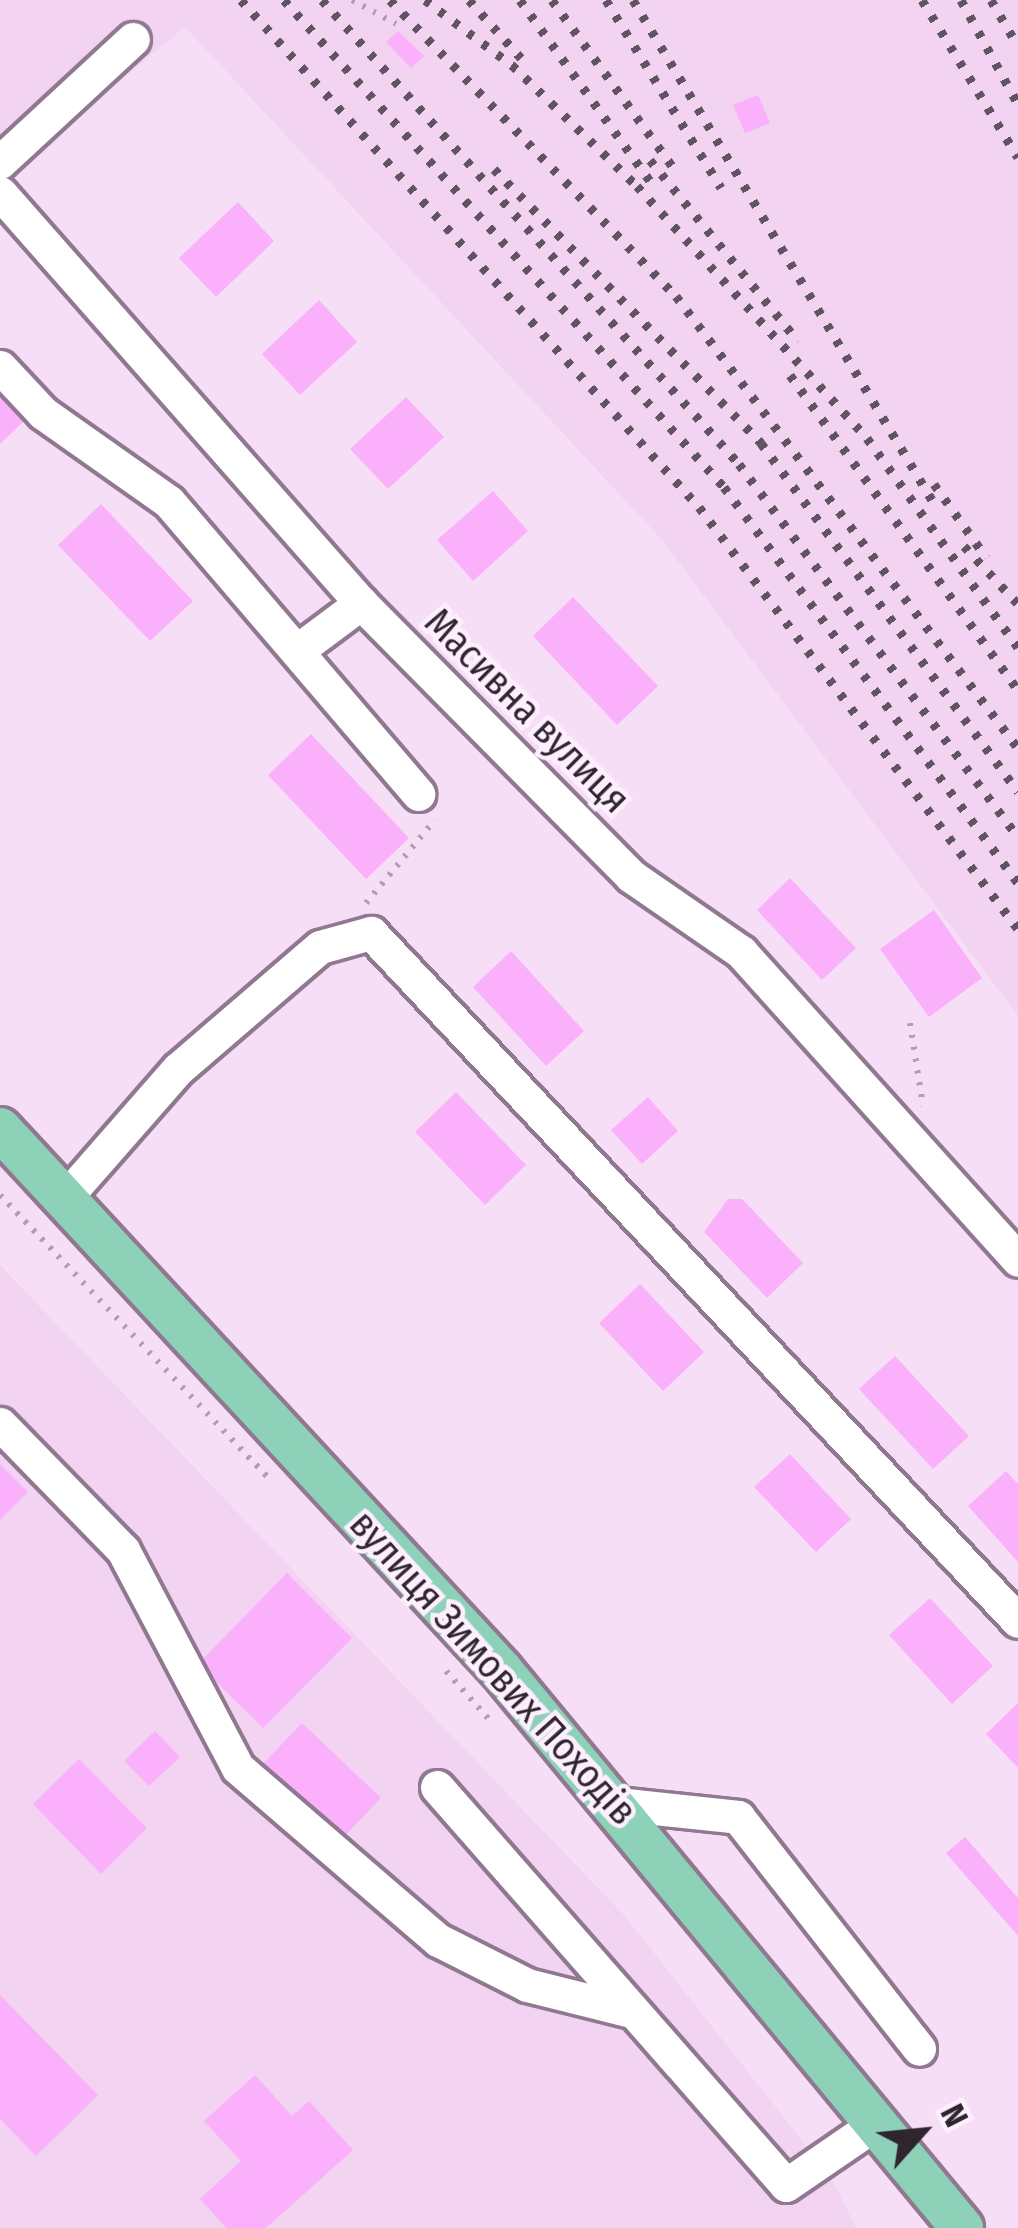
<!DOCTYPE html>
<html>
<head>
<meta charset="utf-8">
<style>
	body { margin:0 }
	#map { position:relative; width:1018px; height:2228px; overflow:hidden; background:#f7def7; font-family:"Fira Sans Condensed",sans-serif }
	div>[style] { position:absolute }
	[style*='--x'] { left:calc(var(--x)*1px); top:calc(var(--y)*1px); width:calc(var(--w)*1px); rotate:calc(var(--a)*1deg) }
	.built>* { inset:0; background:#f3d3f2 }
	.building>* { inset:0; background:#fab0fa }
	.path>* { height:6px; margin-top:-3px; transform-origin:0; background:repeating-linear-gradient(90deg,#b29eb2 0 3px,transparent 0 12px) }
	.roads { filter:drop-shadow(3px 0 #907990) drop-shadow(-3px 0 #907990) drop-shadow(0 3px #907990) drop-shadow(0 -3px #907990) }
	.minor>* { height:33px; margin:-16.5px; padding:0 16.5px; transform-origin:16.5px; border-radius:16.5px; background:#fff }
	.major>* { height:42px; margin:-21px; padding:0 21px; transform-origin:21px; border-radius:21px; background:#8ed1b9 }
	.rail>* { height:9px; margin-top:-4.5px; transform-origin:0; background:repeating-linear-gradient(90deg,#615461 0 6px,transparent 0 18px) }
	span { translate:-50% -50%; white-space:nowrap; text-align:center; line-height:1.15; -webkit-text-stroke:9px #feeffe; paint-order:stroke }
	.street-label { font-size:39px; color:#2e252e }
	.north { position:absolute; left:862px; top:2072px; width:120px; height:120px; -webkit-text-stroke:9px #feeffe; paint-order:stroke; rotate:63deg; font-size:33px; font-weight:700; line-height:48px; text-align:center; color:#2e252e }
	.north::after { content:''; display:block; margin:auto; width:42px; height:54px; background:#2e252e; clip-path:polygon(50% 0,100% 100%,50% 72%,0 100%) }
</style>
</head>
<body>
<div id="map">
	<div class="built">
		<div style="clip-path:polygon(0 0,1018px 0,1018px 1016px,663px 541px,185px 27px,0 180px)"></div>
		<div style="clip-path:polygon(0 1265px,624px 1915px,831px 2177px,856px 2228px,0 2228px)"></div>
	</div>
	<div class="building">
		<div style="clip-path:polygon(398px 31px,424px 56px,411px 68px,386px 42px)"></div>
		<div style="clip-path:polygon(758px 95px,770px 123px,745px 133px,733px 105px)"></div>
		<div style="clip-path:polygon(238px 202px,274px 241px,216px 297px,179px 258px)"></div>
		<div style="clip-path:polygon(319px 300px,357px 342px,300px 395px,262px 354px)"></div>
		<div style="clip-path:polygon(0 392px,26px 419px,0 444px)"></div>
		<div style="clip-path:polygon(406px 397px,444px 437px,388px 489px,350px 449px)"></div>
		<div style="clip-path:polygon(493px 491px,528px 531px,473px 581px,437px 540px)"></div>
		<div style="clip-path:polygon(101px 504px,193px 601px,150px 641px,58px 545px)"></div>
		<div style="clip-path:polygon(573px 597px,658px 686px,617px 725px,533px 636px)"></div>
		<div style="clip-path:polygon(311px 734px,409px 838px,366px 879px,268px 775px)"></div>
		<div style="clip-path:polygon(790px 878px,856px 948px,822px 980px,757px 910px)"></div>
		<div style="clip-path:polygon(934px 910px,982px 978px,929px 1017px,880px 949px)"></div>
		<div style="clip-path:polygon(511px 951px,584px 1031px,546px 1066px,473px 987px)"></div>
		<div style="clip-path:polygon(456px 1092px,526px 1165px,485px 1205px,415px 1132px)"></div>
		<div style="clip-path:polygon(648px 1097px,678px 1131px,642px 1164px,611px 1130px)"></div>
		<div style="clip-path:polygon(728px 1199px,742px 1199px,803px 1263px,767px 1298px,704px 1232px)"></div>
		<div style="clip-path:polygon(640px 1284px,704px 1352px,663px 1391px,599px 1323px)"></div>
		<div style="clip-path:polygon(895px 1356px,969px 1436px,933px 1469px,859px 1389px)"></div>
		<div style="clip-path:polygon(790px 1454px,851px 1519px,816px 1552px,754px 1487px)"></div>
		<div style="clip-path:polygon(0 1464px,28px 1492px,0 1520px)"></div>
		<div style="clip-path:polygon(1006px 1471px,1018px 1484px,1018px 1562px,968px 1506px)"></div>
		<div style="clip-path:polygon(287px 1573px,352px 1638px,263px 1728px,198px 1664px)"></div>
		<div style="clip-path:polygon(930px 1598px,993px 1666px,952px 1704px,889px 1635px)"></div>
		<div style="clip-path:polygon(1018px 1703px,1018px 1768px,986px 1734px)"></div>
		<div style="clip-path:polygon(302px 1723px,381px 1798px,337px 1844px,258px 1769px)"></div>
		<div style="clip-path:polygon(155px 1731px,180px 1757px,149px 1786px,124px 1761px)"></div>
		<div style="clip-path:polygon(79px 1759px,147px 1828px,101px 1874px,33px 1804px)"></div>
		<div style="clip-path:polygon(965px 1837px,1018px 1898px,1018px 1936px,946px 1853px)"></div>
		<div style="clip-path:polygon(0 1995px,98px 2095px,36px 2156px,0 2119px)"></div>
		<div style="clip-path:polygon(255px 2075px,292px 2116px,309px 2101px,353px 2150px,266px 2228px,226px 2228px,200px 2199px,241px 2161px,204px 2121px)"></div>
	</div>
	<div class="path">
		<div style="--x:352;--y:0;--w:50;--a:28.6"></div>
		<div style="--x:366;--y:903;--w:108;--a:-50.3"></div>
		<div style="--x:910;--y:1023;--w:84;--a:81.1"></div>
		<div style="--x:0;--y:1195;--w:393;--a:46.5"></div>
		<div style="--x:446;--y:1671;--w:71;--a:48.4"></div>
	</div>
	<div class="roads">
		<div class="minor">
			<div style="--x:0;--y:162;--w:181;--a:-42.8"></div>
			<div style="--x:0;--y:193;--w:546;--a:48.64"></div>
			<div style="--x:361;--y:603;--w:384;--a:45.3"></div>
			<div style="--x:631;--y:876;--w:134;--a:34.6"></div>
			<div style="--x:741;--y:952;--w:414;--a:48"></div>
			<div style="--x:0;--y:367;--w:63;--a:46.9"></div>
			<div style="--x:43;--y:413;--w:154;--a:35.2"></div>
			<div style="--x:169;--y:502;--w:384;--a:49.5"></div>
			<div style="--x:298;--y:650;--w:79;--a:-36.7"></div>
			<div style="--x:65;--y:1198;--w:171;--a:-48.8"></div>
			<div style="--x:178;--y:1069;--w:187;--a:-40.7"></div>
			<div style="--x:320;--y:947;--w:53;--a:-15.4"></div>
			<div style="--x:371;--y:933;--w:944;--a:46.76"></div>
			<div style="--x:0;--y:1424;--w:176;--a:45.7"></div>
			<div style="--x:123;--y:1550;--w:246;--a:62.2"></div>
			<div style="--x:238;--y:1768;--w:264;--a:40.7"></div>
			<div style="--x:438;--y:1940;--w:100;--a:26.8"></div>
			<div style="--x:527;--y:1985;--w:103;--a:14"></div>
			<div style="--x:437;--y:1787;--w:529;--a:48.75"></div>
			<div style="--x:786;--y:2185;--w:108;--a:-34.4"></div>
			<div style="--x:617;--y:1804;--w:122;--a:6.1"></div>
			<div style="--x:738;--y:1817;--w:294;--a:52"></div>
		</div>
		<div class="major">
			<div style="--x:0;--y:1129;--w:737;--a:47.2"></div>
			<div style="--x:501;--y:1670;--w:724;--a:50.44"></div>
		</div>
	</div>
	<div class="rail">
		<div style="--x:241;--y:0;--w:683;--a:47.91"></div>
		<div style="--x:699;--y:507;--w:529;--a:52.91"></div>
		<div style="--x:284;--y:0;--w:656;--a:47.9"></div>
		<div style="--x:724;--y:487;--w:493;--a:53.4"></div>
		<div style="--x:322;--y:0;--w:624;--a:48.05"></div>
		<div style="--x:739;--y:464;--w:466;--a:53.2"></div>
		<div style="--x:390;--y:0;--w:412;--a:46"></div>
		<div style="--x:676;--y:296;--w:567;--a:52.89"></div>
		<div style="--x:425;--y:0;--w:109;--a:36.8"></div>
		<div style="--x:512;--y:65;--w:174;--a:44.1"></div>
		<div style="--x:637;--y:186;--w:341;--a:47.6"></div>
		<div style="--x:867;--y:438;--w:258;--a:54.2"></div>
		<div style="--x:469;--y:0;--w:78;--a:48.1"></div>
		<div style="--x:520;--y:0;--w:228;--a:54.3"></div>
		<div style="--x:552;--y:0;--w:210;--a:54.1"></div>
		<div style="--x:606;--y:0;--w:220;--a:58.5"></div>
		<div style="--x:633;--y:0;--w:588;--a:59.12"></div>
		<div style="--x:922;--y:0;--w:184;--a:58.6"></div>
		<div style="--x:961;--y:0;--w:119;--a:61.3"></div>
		<div style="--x:991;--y:0;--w:53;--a:59.6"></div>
		<div style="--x:650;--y:160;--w:234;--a:50.7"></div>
		<div style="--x:494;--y:169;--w:383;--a:45.7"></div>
		<div style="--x:761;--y:443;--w:433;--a:53.6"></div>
		<div style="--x:790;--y:375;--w:389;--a:54.1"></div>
		<div style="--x:934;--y:484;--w:90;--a:54.5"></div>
		<div style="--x:964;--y:546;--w:79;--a:47"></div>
	</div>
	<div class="street-label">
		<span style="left:527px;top:711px;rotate:45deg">Масивна вулиця</span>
		<span style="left:493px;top:1668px;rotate:48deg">вулиця Зимових Походів</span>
	</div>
	<div class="north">N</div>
</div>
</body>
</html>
